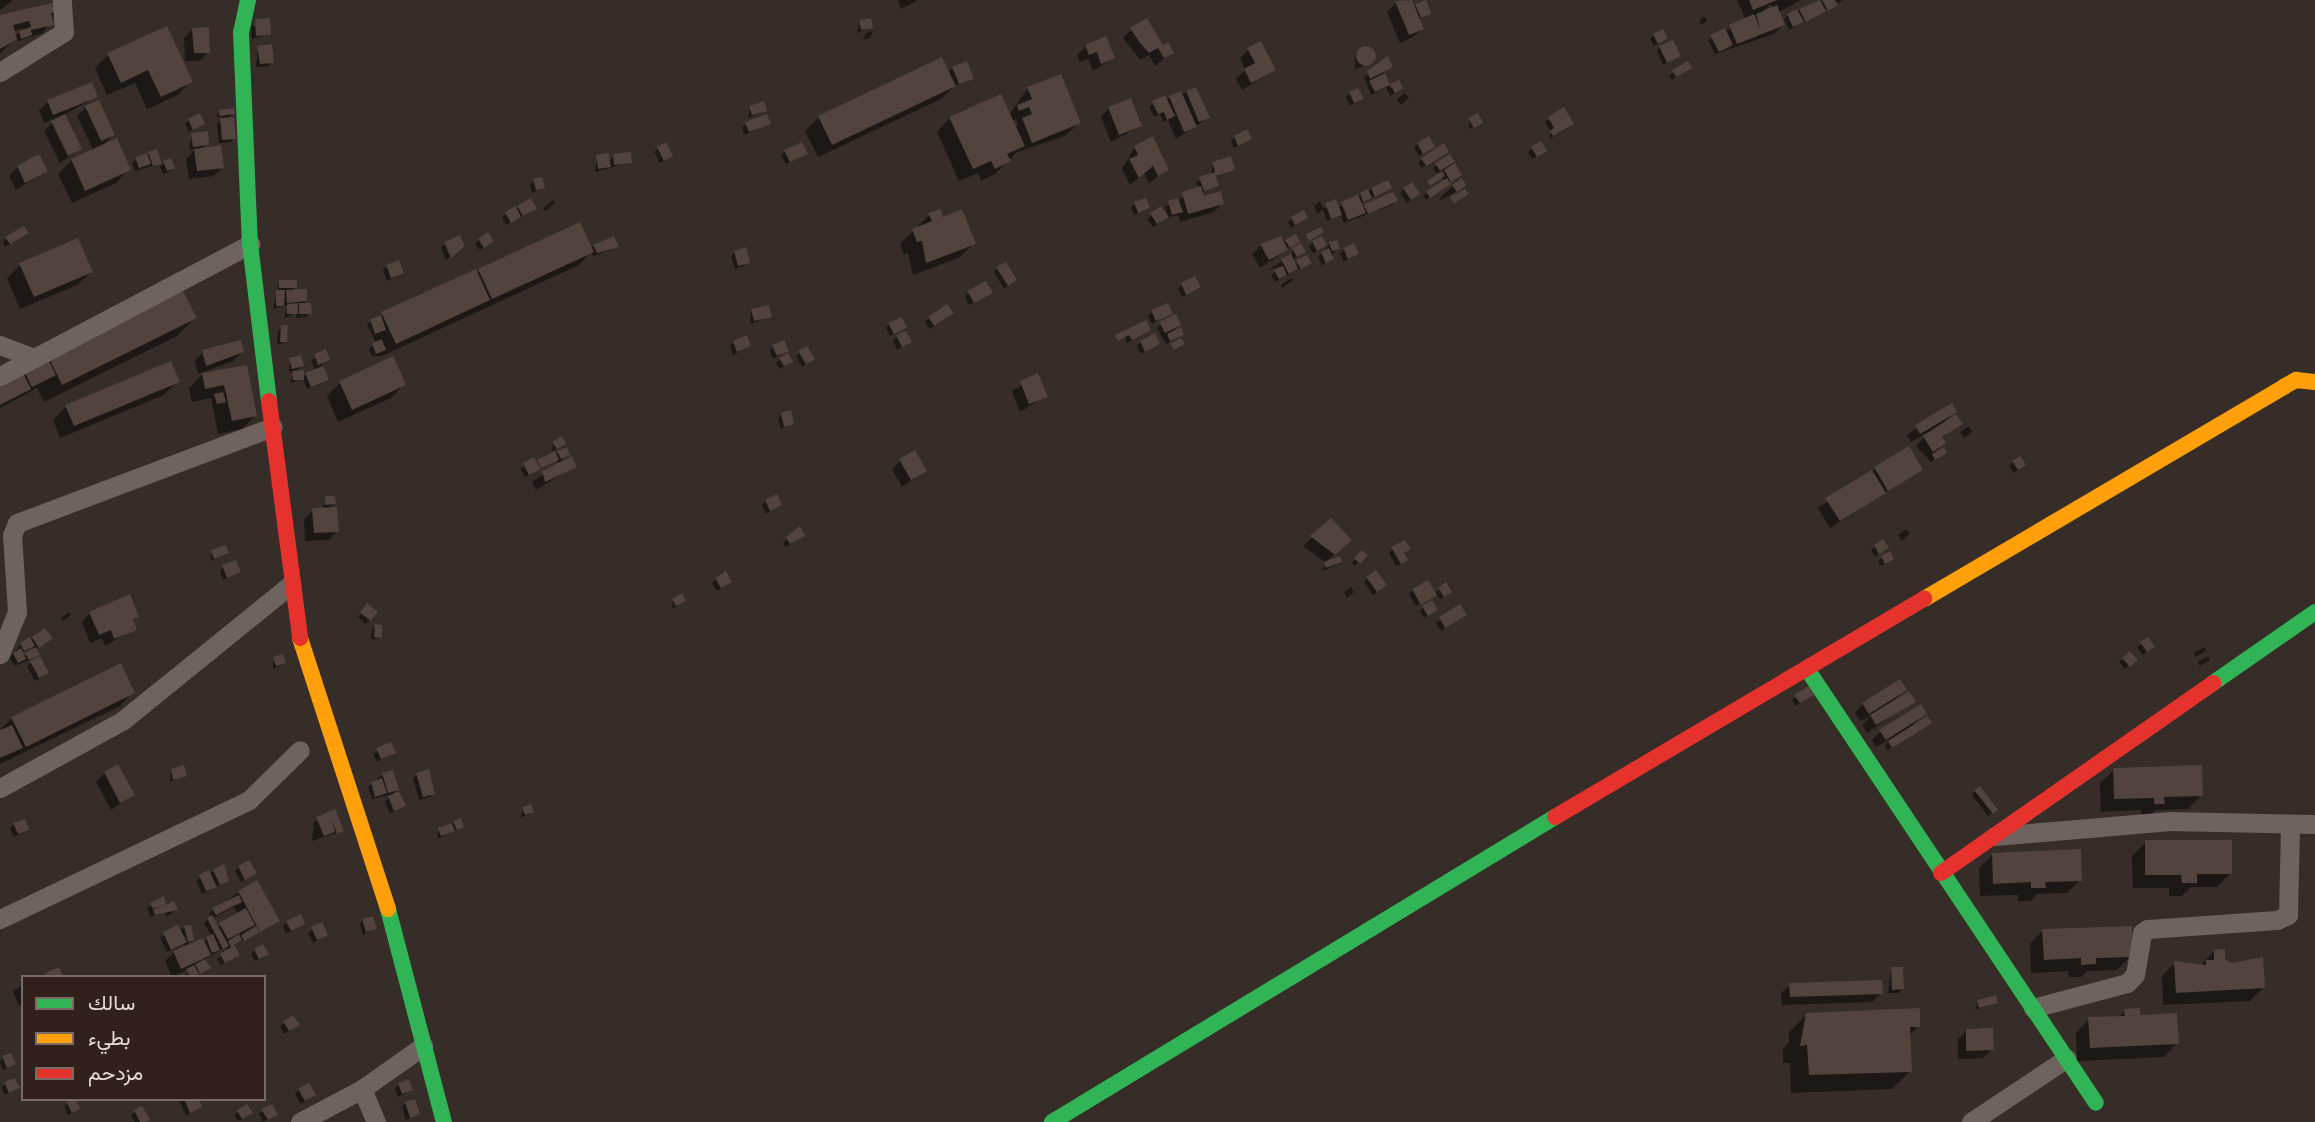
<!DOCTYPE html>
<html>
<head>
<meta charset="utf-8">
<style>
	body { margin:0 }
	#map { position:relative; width:2315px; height:1122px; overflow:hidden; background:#362d29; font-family:"Titillium Web",Vazirmatn,sans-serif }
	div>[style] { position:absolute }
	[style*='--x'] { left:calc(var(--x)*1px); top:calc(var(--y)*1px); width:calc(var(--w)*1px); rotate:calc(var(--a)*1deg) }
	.shadow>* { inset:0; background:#0007 }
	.building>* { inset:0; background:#52433c }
	.round { border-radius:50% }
	.street>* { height:19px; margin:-9.5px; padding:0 9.5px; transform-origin:9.5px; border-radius:9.5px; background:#6e635e }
	.fast>* { height:16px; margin:-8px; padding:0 8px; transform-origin:8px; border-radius:8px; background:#30b455 }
	.slow>* { height:16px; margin:-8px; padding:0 8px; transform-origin:8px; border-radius:8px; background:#ff9f0a }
	.jam>* { height:16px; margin:-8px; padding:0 8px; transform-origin:8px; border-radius:8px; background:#e5322d }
	span { translate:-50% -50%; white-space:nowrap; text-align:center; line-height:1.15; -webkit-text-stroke:5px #32211a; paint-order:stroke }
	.legend { position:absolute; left:21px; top:975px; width:245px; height:126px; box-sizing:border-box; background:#32211a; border:2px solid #7a6b65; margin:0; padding:9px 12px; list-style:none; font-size:21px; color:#e6dad5 }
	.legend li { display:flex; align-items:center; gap:14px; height:35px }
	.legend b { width:35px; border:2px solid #7a6b65 }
</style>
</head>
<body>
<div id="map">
	<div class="shadow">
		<div style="clip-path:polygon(0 0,13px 0,0 10px)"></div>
		<div style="clip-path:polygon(898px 0,916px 0,916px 1px,901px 9px)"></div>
		<div style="clip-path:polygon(1410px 0,1413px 8px,1416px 5px,1429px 14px,1418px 20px,1422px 29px,1413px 37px,1400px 43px,1387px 12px,1396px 3px)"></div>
		<div style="clip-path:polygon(evenodd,1737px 0,1801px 0,1778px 13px,1783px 25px,1774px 34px,1715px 54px,1708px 40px,1746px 20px,1737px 0,1771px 4px,1773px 9px,1760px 14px,1771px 4px)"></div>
		<div style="clip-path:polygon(1822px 0,1843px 0,1789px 30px,1784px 19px,1788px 15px)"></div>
		<div style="clip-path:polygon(evenodd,57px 11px,43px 33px,18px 41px,16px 37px,0 54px,0 16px,57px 11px,24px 28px,14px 38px,13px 31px,24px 28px)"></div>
		<div style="clip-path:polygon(1704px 16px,1707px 21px,1700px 25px,1700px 20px)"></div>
		<div style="clip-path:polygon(860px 22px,871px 27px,857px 33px)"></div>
		<div style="clip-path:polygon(251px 25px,270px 34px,252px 39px)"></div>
		<div style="clip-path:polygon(193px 29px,208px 52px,200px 61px,185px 61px,184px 38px)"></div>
		<div style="clip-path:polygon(1131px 30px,1162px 47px,1172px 52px,1155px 66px,1149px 55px,1140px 60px,1123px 38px)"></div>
		<div style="clip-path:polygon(873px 31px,870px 38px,863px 40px,866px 33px)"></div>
		<div style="clip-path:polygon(1654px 35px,1666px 38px,1654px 46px,1650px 39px)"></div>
		<div style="clip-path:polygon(1086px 46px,1113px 58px,1093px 71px,1088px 59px,1080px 62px,1077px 55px)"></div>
		<div style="clip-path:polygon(258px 47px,272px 62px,269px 66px,256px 67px)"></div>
		<div style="clip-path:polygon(1660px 47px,1679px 56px,1663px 65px,1657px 51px)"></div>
		<div style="clip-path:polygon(1371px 48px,1374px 62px,1355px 69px,1355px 55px)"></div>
		<div style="clip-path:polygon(1248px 50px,1274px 70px,1242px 90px,1236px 79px,1245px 70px,1240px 58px)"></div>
		<div style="clip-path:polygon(108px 55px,191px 81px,178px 95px,147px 109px,135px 83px,107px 95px,95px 68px)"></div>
		<div style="clip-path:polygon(1687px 63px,1690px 67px,1672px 80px,1669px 76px)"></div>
		<div style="clip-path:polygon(1391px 66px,1383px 73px,1390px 88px,1401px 88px,1390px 96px,1386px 87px,1371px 95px,1364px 76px)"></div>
		<div style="clip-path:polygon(953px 69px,972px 78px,954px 86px,941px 99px,818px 157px,805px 131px,819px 117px)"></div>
		<div style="clip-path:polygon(91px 85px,96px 97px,64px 115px,80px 149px,60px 163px,44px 131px,58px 117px,44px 123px,39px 110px,48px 102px)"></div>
		<div style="clip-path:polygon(evenodd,1028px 88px,1079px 123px,1065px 136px,1017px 152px,995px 174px,981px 181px,978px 173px,959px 181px,937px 132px,950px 118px,1009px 115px,1028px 88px,1016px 119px,1018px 125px,1015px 128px,1012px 121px,1016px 119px)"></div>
		<div style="clip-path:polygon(1195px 89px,1208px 118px,1176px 139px,1168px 120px,1163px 122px,1160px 114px,1154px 117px,1149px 106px)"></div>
		<div style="clip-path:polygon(1405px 93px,1409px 98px,1401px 105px,1397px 99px)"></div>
		<div style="clip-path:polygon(1350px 94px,1362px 98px,1350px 106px,1346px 97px)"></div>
		<div style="clip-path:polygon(86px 108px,113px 135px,102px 146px,129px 169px,116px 183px,72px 203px,58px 174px,72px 160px,93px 150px,77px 116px)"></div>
		<div style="clip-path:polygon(750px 108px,765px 110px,748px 118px)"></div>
		<div style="clip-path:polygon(1109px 108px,1140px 126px,1111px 142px,1101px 117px)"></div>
		<div style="clip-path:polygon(1563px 110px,1568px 128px,1549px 139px,1551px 132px,1545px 122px)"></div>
		<div style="clip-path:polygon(219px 112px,233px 113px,227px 119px,234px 138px,231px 142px,219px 143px,217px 124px,222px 118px,216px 116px)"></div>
		<div style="clip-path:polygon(1469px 119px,1479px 124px,1469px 129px)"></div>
		<div style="clip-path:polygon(189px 120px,203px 124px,189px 132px,185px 124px)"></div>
		<div style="clip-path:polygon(769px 123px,745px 135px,742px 128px,746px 124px)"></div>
		<div style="clip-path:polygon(192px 134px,207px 144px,202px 149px,222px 167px,214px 176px,189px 179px,186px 159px,196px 149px,189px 150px)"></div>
		<div style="clip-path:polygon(1235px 137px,1250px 138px,1234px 148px,1231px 141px)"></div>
		<div style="clip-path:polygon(1418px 144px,1433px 147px,1419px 156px,1414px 148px)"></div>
		<div style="clip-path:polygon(1135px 147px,1167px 170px,1149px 183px,1144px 173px,1130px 185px,1122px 169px)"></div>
		<div style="clip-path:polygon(1532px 148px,1541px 154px,1532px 159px,1528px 152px)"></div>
		<div style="clip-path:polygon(658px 149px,671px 156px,660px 163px,654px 152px)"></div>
		<div style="clip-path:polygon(156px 151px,161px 166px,164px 163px,173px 168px,169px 172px,163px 174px,159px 164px,135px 171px,132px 163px,136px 159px)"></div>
		<div style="clip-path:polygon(785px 151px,806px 153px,786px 164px,781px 155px)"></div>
		<div style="clip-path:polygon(1447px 152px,1422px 168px,1418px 163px,1422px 159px)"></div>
		<div style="clip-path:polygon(614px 156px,630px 162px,595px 172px,597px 157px,609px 161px)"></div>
		<div style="clip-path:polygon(1449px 156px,1460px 174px,1426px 200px,1423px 196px,1445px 181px,1442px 177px,1426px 189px,1444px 172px,1436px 173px,1433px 168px)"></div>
		<div style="clip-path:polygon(1213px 163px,1233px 169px,1214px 178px,1217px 185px,1201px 193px,1203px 198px,1222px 203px,1214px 212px,1180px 222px,1178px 215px,1168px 218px,1165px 207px,1199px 189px,1196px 182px,1211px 175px)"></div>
		<div style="clip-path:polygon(18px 167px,46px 171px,16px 190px,9px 176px)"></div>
		<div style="clip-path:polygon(534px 181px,543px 187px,532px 193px,530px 185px)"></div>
		<div style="clip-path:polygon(1453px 186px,1460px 189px,1441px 200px,1440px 198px)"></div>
		<div style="clip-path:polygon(1390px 187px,1360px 204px,1362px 209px,1396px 201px,1392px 205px,1344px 223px,1340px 214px,1327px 221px,1323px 210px,1317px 214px,1314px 206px,1320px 201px,1323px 208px,1338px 208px,1372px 189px)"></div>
		<div style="clip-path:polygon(1404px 189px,1414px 198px,1407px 203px,1400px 193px)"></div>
		<div style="clip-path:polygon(553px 200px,555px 203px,546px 211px,543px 208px)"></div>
		<div style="clip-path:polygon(1135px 203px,1148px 208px,1134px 215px,1131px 207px)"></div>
		<div style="clip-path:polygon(518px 207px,531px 212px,506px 225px,502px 217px)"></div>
		<div style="clip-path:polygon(1161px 208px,1163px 220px,1153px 227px,1147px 219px)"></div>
		<div style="clip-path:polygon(1304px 212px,1306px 218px,1291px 228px,1288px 222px)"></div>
		<div style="clip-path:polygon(929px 215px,974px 243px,960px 257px,913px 275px,908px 253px,904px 255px,900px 244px)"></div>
		<div style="clip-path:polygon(26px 233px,5px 247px,3px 242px,6px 238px)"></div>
		<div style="clip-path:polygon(459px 237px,463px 246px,446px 260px,441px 247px)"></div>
		<div style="clip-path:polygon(479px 240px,488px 244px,480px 250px,475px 244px)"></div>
		<div style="clip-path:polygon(1287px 241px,1294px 245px,1260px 268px,1252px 254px,1261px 245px)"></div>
		<div style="clip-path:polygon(1313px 243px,1325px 245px,1313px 253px,1309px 247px)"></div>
		<div style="clip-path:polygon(1330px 244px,1338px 248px,1322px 266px,1318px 257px)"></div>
		<div style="clip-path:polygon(594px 246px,617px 247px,593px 256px,591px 252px,579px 265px,382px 356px,372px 356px,369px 349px,376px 343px,367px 324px,382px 314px,479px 271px)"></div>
		<div style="clip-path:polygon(1293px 250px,1304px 252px,1292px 260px,1294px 265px,1310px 263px,1275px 282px,1271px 275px,1281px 266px,1268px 270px,1291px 256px)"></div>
		<div style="clip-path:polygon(1344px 250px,1357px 254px,1344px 262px,1340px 254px)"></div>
		<div style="clip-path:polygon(735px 252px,748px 262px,744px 266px,735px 269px,731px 256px)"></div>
		<div style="clip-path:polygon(20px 265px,91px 272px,77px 285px,20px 309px,7px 278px)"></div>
		<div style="clip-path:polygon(387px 266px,402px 273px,387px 281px,383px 270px)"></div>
		<div style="clip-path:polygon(997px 269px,1015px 280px,1004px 289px,994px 272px)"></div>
		<div style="clip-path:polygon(1194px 278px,1199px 287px,1182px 297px,1178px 288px)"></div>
		<div style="clip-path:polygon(1292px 278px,1293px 280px,1282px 288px,1281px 285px)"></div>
		<div style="clip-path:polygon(279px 282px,295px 288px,291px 292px,306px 301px,301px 305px,310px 313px,306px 317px,296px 318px,296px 313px,284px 318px,288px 305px,273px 309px)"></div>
		<div style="clip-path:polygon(968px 292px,987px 296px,969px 305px,965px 296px)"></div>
		<div style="clip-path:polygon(751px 311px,770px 316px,750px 324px)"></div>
		<div style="clip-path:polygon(1152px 312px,1171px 313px,1152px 324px,1148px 316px)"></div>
		<div style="clip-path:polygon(948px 317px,930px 329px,925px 322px,929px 318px)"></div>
		<div style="clip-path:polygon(195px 318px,177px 336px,44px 402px,37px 388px,0 408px,0 384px,50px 359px)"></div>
		<div style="clip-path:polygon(1161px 323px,1179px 325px,1173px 331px,1182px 334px,1166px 344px,1157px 328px)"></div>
		<div style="clip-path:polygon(889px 324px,905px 327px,890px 336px,886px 328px)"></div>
		<div style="clip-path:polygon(282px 327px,286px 342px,277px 345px,278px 331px)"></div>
		<div style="clip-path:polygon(1149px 330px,1127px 343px,1125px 337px,1112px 340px)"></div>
		<div style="clip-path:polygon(897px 337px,909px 342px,897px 350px,893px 341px)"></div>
		<div style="clip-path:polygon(734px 342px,749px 346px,733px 355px,730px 346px)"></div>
		<div style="clip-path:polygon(1141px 342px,1158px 344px,1141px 354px,1137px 346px)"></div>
		<div style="clip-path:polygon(773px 347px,787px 351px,773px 359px,770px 351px)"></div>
		<div style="clip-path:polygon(203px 352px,242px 352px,234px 361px,198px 374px,195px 361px)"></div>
		<div style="clip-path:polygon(325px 352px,328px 360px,321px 365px,326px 379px,323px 383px,307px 389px,303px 379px,290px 383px,296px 370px,289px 372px,290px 360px,302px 365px,295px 372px,303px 377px,315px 370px,311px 360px)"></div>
		<div style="clip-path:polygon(799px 353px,813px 359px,802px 367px,796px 356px)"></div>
		<div style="clip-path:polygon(780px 359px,791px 361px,780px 369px,776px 363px)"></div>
		<div style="clip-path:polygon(245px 367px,256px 415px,242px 429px,218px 434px,211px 398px,192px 402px,189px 388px,203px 374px)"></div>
		<div style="clip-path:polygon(1037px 376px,1046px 396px,1020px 412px,1012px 391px)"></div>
		<div style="clip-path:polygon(178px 381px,164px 395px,60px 438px,53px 420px,66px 407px)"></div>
		<div style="clip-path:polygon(340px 383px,404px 384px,391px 398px,338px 422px,327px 396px)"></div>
		<div style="clip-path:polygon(1951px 405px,1955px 412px,1945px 421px,1960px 423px,1941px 439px,1944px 443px,1933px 454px,1941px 456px,1931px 462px,1916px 446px,1929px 431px,1911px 442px,1907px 435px)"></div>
		<div style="clip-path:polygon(782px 414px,793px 423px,781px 429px,778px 418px)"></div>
		<div style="clip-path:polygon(1969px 426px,1972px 432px,1964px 438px,1960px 432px)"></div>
		<div style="clip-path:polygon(553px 443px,564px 444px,552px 452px)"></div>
		<div style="clip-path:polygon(558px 453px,568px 454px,559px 463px,575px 466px,536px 490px,532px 482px,558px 464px,556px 460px,525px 477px,520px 468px)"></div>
		<div style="clip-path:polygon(901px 460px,924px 471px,902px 487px,892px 469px)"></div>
		<div style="clip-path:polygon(2013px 462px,2024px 465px,2014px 473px,2009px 466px)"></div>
		<div style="clip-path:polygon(1875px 469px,1921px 470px,1830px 528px,1818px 508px)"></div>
		<div style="clip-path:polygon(326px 498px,334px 504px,328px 509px,337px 531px,329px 540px,305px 541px,304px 519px,313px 510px,322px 510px)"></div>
		<div style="clip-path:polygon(766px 501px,780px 505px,766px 514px,762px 505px)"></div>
		<div style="clip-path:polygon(1331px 520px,1341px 549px,1325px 562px,1303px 546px)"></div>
		<div style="clip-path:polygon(799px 528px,799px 539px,786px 547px,783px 543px)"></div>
		<div style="clip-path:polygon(1906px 529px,1910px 534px,1901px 541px,1898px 535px)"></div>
		<div style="clip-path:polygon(1883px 542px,1887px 548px,1875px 557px,1871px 550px)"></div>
		<div style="clip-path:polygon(1392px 549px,1402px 563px,1396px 566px,1389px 553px)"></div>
		<div style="clip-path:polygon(212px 552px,227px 553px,211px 561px)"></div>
		<div style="clip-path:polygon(1362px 552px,1366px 555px,1355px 566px,1352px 563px)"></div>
		<div style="clip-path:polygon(1889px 553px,1892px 559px,1881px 566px,1878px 561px)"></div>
		<div style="clip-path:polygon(1340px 562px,1336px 565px,1323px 571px,1325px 564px)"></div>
		<div style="clip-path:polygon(223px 567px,239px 571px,223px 580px,220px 571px)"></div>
		<div style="clip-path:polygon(1367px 578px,1381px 589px,1373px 595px,1364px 582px)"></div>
		<div style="clip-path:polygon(716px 579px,730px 582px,717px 591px,712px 583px)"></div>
		<div style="clip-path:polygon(1351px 587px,1354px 592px,1347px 598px,1344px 592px)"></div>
		<div style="clip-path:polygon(1439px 589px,1446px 595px,1440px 599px,1436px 594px,1416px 606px,1409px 594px,1413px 590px,1434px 594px)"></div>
		<div style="clip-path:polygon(673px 600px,684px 601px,672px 609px)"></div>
		<div style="clip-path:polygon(1428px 602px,1432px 613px,1424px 618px,1420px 611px)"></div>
		<div style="clip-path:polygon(1460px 606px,1461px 618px,1441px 631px,1436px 623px)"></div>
		<div style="clip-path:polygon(364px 609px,376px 612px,366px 624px,358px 617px)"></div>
		<div style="clip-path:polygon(69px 612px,71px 615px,63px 621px,61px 618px)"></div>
		<div style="clip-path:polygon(90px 613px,137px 616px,132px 621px,135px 629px,105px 646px,102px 638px,90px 643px,82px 622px)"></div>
		<div style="clip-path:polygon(376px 626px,380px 637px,371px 640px,372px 630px)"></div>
		<div style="clip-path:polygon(evenodd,33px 639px,47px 642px,35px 650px,34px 658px,14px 666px,10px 658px,21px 644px,33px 639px,32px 646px,34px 650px,23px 657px,21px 653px,32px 646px)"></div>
		<div style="clip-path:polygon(2141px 644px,2149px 650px,2142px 655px,2137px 647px)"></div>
		<div style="clip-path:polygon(2204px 647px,2206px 651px,2195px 657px,2194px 653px)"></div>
		<div style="clip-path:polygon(2130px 653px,2135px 660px,2125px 669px,2119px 662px)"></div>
		<div style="clip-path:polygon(2208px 656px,2210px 660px,2200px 666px,2198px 662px)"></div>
		<div style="clip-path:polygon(274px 658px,284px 663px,273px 669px)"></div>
		<div style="clip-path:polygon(31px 663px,47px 673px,35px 681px,27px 666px)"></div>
		<div style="clip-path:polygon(1905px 690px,1894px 700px,1913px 701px,1867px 733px,1862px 725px,1871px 716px,1860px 721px,1855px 713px,1863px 704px)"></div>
		<div style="clip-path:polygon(133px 692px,120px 706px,0 764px,0 730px,12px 718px)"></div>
		<div style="clip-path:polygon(1812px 695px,1796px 706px,1792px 700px,1796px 696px)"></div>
		<div style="clip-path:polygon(1925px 714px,1914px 724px,1926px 726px,1888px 750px,1885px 746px,1890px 739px,1876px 747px,1872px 740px,1881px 731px)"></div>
		<div style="clip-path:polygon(390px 744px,394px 752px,377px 762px,373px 754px)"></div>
		<div style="clip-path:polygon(2114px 770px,2201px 795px,2188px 809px,2156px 810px,2149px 816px,2141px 816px,2141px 810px,2101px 812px,2100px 783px)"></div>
		<div style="clip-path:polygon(171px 771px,185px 775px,170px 782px)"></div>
		<div style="clip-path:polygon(105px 773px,133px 795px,111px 810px,96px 782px)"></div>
		<div style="clip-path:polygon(383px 774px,397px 790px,389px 797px,403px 806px,390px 814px,385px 802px,393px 794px,372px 799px,368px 787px)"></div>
		<div style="clip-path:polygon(417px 774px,433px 794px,430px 797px,419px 800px,413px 778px)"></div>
		<div style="clip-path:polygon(1975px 791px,1996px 810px,1988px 816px,1972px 795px)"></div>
		<div style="clip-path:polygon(523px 808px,532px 812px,521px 818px)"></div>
		<div style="clip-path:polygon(334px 812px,342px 831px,312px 841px,314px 822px)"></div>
		<div style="clip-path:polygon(454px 822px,462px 827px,437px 839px,439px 829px)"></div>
		<div style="clip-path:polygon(14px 824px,27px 830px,14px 837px,10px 828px)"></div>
		<div style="clip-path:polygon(2146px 842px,2231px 873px,2217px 887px,2191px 887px,2182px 896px,2169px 896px,2169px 888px,2133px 888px,2132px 856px)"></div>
		<div style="clip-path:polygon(1993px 854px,2080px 880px,2067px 893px,2037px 894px,2031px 901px,2018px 901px,2018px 895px,1980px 896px,1979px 868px)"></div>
		<div style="clip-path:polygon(239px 867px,251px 877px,241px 882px,235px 871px)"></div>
		<div style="clip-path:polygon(214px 871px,227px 881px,202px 894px,196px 880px)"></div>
		<div style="clip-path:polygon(evenodd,239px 892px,278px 921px,232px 946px,234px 958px,221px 965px,217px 959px,228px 951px,225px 947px,204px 960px,208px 968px,205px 972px,184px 977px,189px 969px,172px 977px,165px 961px,179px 947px,167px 952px,160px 937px,185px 928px,192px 940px,185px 947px,203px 942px,212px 937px,204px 923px,211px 917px,209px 913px,239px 892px,234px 907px,238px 915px,217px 928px,212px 918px,234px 907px,239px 892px,183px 943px,185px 948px,175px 952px,183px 943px)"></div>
		<div style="clip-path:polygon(163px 899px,165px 907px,176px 910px,167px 916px,164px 911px,151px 917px,147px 908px)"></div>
		<div style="clip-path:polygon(363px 920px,375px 928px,363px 935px,360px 924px)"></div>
		<div style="clip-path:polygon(287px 922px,303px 924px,286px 934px,283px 926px)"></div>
		<div style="clip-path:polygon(312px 929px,326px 935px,313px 943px,308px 933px)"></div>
		<div style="clip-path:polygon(2043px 930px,2131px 956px,2117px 970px,2088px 971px,2081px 977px,2069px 977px,2068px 971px,2031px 973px,2030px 944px)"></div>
		<div style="clip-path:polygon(255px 950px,263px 957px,255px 961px,251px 954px)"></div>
		<div style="clip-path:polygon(2214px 951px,2263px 988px,2250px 1001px,2163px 1005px,2162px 976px,2175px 963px,2189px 962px,2189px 968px,2201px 965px)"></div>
		<div style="clip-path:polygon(1891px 969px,1902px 989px,1898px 993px,1888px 993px)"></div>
		<div style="clip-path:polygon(23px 985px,23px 1004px,19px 1006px,13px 991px)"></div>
		<div style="clip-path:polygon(1790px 985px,1881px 993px,1872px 1002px,1782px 1005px,1781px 993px)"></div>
		<div style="clip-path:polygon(1978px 1001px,1996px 1003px,1975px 1010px)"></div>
		<div style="clip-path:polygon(2125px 1011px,2177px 1043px,2164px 1057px,2077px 1061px,2076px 1033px,2089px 1019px,2118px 1018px)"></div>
		<div style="clip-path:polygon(1807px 1014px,1918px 1026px,1909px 1036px,1910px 1071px,1892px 1089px,1791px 1093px,1790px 1063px,1783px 1063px,1783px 1049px,1789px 1042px,1789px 1032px)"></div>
		<div style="clip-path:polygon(293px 1017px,294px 1028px,284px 1034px,280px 1026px)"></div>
		<div style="clip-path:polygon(1966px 1031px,1992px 1049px,1983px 1058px,1958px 1059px,1958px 1039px)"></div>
		<div style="clip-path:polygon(3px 1058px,14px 1064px,3px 1070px,0 1061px)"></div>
		<div style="clip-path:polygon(5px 1084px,17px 1088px,5px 1095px,1px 1088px)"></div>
		<div style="clip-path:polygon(399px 1085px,411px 1090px,398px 1097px,395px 1088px)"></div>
		<div style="clip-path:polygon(299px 1090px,310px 1098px,301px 1104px,295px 1094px)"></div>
		<div style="clip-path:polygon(74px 1099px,78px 1109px,68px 1115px,64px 1106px)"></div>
		<div style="clip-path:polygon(183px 1099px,197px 1099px,200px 1107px,186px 1115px,180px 1102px)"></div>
		<div style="clip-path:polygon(406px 1103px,418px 1114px,406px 1120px,402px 1107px)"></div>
		<div style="clip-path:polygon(141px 1108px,145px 1122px,135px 1122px,131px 1115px)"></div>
		<div style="clip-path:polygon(262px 1111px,276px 1115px,263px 1122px,259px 1114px)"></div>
		<div style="clip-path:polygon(238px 1112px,247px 1116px,238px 1121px,234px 1115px)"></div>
	</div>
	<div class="building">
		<div style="clip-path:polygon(1412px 0,1424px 29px,1409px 35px,1395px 1px)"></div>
		<div style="clip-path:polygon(1426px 0,1431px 14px,1421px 18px,1415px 4px)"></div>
		<div style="clip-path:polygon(1749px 0,1777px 0,1753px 10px)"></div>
		<div style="clip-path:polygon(1820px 0,1826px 11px,1806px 22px,1799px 9px)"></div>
		<div style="clip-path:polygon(1822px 0,1835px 0,1838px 5px,1828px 11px)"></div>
		<div style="clip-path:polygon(56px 2px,58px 11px,51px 13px,54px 25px,31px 30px,32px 35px,21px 39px,19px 31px,31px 27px,29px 21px,13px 25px,17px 39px,0 49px,0 15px)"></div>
		<div style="clip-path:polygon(1777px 5px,1785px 25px,1737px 44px,1729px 25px,1754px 14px,1761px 30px,1756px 14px)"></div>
		<div style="clip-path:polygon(1797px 9px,1804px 22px,1793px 27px,1787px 14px)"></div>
		<div style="clip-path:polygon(270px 18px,271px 35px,256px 36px,255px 19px)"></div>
		<div style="clip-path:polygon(871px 18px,873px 28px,861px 30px,859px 20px)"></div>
		<div style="clip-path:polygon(1147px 18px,1163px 45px,1168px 42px,1174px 53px,1164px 58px,1158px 48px,1149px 53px,1140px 43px,1130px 28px)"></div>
		<div style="clip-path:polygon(167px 26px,193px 82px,161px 97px,148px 70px,121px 83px,107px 53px)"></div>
		<div style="clip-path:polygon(209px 27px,210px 53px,194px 53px,192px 28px)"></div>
		<div style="clip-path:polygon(1725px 28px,1733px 45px,1719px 52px,1710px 35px)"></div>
		<div style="clip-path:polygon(1663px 29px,1668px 38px,1658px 44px,1653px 34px)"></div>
		<div style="clip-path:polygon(1106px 36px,1115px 58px,1101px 64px,1097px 52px,1089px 55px,1085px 45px)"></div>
		<div style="clip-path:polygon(1673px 40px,1681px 56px,1667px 63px,1659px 46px)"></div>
		<div style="clip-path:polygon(1261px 41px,1276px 70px,1251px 83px,1244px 69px,1255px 63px,1247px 48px)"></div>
		<div style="clip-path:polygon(272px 44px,274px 63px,260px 64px,257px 46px)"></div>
		<div class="round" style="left:1356px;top:46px;width:20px;height:20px"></div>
		<div style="clip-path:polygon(1388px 56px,1393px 67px,1370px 79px,1367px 71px)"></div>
		<div style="clip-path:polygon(942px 57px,956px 86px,832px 145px,818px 116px)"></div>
		<div style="clip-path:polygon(967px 61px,974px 79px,959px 84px,952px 67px)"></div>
		<div style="clip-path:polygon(1688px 61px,1692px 68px,1676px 77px,1672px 70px)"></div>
		<div style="clip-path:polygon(1385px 73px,1390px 85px,1375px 92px,1369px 81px)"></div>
		<div style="clip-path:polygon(1061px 74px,1081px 123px,1032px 143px,1022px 118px,1032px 114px,1029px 107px,1019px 111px,1017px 105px,1032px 99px,1027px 87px)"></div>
		<div style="clip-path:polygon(1399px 80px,1403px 88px,1395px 93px,1390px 84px)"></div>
		<div style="clip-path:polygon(92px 82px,98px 97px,53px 115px,47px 100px)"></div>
		<div style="clip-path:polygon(1196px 87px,1210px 118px,1199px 122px,1186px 91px)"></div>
		<div style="clip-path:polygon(1358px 88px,1364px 99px,1354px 103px,1349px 92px)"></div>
		<div style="clip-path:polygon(1181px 91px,1197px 127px,1184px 132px,1169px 96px)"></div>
		<div style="clip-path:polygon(1001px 94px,1025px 146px,1007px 154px,1011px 161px,995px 169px,991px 161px,973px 169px,949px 117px)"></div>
		<div style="clip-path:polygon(1165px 95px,1175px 116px,1167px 120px,1164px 112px,1158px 114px,1152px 101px)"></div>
		<div style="clip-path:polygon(1131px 98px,1142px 126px,1119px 135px,1108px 107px)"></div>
		<div style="clip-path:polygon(99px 100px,115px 135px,101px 141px,85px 106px)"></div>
		<div style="clip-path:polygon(764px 101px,767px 111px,752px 115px,749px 106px)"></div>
		<div style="clip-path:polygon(1564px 107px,1574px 124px,1553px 136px,1550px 131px,1554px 128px,1548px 117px)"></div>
		<div style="clip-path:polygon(234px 108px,235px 114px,219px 116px,219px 110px)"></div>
		<div style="clip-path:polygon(200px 113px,205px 124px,193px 130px,188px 119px)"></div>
		<div style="clip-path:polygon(1478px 113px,1483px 123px,1474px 128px,1468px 118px)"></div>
		<div style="clip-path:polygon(65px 114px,82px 149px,68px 156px,51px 121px)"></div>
		<div style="clip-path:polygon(767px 114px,771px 124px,749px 132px,745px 122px)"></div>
		<div style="clip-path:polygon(234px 117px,236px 139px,222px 140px,220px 118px)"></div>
		<div style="clip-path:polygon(1247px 129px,1252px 139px,1238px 146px,1234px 136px)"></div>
		<div style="clip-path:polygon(208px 131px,209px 145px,193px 147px,191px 133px)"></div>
		<div style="clip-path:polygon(1153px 136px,1169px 170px,1158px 176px,1153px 166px,1139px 178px,1129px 159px,1138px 155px,1134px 146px)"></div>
		<div style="clip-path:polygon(1429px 136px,1435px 147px,1423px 154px,1417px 143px)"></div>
		<div style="clip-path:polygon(117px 138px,131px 170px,85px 191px,71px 159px)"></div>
		<div style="clip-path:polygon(1541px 141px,1547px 151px,1537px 157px,1531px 147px)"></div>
		<div style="clip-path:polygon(666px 142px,673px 156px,664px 161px,657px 147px)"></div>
		<div style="clip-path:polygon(802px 142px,808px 154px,790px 162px,784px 150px)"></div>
		<div style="clip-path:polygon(1444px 143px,1449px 152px,1426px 166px,1421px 158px)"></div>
		<div style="clip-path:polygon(221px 145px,224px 168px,197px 171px,194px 149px)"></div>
		<div style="clip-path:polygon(157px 149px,162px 164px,153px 166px,148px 152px)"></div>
		<div style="clip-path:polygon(631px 152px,632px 163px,614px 165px,613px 154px)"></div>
		<div style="clip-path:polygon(147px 153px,151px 164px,139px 168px,135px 157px)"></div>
		<div style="clip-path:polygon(609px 153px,611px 167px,598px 169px,596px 155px)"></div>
		<div style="clip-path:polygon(39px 154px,48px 171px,25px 183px,17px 166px)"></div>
		<div style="clip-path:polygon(1450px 154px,1455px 162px,1440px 171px,1435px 163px)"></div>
		<div style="clip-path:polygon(1231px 156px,1235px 170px,1216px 176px,1219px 186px,1204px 191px,1199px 177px,1215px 172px,1212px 162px)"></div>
		<div style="clip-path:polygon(171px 158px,175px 168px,167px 171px,163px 161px)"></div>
		<div style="clip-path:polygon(1455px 163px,1462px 175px,1451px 182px,1444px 170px)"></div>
		<div style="clip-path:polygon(1442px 171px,1445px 176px,1430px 186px,1427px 181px)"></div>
		<div style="clip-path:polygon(542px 177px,545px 188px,536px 190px,533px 179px)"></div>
		<div style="clip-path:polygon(1447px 178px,1451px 184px,1430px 198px,1426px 191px)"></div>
		<div style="clip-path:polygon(1462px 178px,1466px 185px,1457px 192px,1452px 185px)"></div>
		<div style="clip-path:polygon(1388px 180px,1392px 188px,1375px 197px,1371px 188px)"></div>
		<div style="clip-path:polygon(1412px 182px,1420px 194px,1411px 200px,1403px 188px)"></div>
		<div style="clip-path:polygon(1201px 186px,1204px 196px,1221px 191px,1224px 204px,1188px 214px,1182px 192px)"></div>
		<div style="clip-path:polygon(1368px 189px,1372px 198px,1363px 202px,1360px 193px)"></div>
		<div style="clip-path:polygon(1465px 189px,1469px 194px,1454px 203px,1450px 197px)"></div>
		<div style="clip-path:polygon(1393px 192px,1398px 201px,1368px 214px,1364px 204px)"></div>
		<div style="clip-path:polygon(1358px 195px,1366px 213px,1348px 220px,1341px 202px)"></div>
		<div style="clip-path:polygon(531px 198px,537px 209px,523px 216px,517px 206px)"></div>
		<div style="clip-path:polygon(1146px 198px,1150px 208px,1138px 213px,1134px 202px)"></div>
		<div style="clip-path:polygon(1178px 198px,1183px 212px,1172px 215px,1168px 201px)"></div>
		<div style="clip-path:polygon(1336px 199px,1342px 215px,1331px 219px,1325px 203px)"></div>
		<div style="clip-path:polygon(516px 206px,521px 217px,511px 223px,505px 212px)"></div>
		<div style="clip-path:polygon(1161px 206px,1169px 217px,1157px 224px,1150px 213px)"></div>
		<div style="clip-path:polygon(940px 209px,943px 217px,962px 209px,976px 244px,926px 263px,922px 241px,917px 242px,912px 229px,932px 221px,928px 213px)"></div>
		<div style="clip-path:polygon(1304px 210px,1308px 218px,1295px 225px,1291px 217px)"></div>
		<div style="clip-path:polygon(580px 222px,594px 252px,492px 299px,478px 269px)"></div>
		<div style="clip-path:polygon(24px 226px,29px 233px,10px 244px,5px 237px)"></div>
		<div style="clip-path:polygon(1321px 227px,1324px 232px,1309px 241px,1306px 234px)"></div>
		<div style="clip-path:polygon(488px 232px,494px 241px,484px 248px,478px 239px)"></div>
		<div style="clip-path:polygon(1296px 234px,1300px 242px,1290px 248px,1285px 240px)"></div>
		<div style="clip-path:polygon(460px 235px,465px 246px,451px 258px,444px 242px)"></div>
		<div style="clip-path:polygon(614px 236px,619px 247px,597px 253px,593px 245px)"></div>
		<div style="clip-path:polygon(1281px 236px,1288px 250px,1269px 260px,1260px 244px)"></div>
		<div style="clip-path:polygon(1322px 236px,1327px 245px,1317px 251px,1312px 241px)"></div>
		<div style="clip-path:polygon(78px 238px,93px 272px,34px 297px,19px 263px)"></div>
		<div style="clip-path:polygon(1337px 240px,1340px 249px,1332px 251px,1329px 242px)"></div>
		<div style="clip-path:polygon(1301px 243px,1306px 252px,1297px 257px,1292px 248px)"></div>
		<div style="clip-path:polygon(1354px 243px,1359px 254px,1348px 259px,1343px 248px)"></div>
		<div style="clip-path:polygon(746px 247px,750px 263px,738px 266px,734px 251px)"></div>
		<div style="clip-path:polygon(1329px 248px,1334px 259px,1326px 263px,1321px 252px)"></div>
		<div style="clip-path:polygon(1291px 254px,1298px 269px,1289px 274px,1281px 259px)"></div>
		<div style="clip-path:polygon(1307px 255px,1312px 263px,1301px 269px,1296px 260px)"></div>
		<div style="clip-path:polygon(399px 260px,404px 273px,391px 278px,386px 265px)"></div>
		<div style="clip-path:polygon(1006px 262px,1017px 280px,1008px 286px,996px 267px)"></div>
		<div style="clip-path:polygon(1283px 266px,1287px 275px,1279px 279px,1274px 270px)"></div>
		<div style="clip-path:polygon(476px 269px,490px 300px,396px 344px,381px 312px)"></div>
		<div style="clip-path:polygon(1195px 276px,1201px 287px,1186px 295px,1181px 283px)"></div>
		<div style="clip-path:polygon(279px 280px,297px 280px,297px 288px,279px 288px)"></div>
		<div style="clip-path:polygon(986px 281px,993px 293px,974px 303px,967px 291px)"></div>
		<div style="clip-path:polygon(307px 289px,307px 301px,287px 303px,286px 290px)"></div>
		<div style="clip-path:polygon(276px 290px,285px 290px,284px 306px,276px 306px)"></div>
		<div style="clip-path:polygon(183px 291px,197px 318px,62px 385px,49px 358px)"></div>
		<div style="clip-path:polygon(298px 303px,298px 314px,287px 314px,287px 304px)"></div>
		<div style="clip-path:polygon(299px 303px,311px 303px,312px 314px,299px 314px)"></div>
		<div style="clip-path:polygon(1168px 303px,1173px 314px,1156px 321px,1151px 310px)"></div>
		<div style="clip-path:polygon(947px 304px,954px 313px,934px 326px,928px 317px)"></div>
		<div style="clip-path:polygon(769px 305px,772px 317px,754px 321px,751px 309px)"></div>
		<div style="clip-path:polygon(1176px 314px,1181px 325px,1165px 333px,1159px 322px)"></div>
		<div style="clip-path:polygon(381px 315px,386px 330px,375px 334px,370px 319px)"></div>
		<div style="clip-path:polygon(902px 317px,907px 328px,894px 334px,888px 323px)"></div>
		<div style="clip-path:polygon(1146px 320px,1151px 330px,1132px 340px,1129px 335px,1118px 341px,1115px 335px)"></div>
		<div style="clip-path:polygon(281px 325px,288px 325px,287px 342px,280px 342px)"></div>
		<div style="clip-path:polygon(1181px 327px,1184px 335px,1170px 341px,1167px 334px)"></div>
		<div style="clip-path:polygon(906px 331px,912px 342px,902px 347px,896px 335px)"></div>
		<div style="clip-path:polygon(1155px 333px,1160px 344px,1145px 352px,1140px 341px)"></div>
		<div style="clip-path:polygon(747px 335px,751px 346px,737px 352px,733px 341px)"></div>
		<div style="clip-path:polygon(1181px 338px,1185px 344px,1174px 350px,1170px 344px)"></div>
		<div style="clip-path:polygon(382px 339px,386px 350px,376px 354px,372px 343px)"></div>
		<div style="clip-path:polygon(241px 340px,244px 352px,206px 366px,202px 350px)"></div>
		<div style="clip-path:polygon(784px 340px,789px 351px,777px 356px,772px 345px)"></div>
		<div style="clip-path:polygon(807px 346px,815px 359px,806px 364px,798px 351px)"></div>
		<div style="clip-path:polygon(326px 349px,330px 360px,318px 365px,314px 354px)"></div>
		<div style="clip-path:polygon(788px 353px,793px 362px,784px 366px,779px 358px)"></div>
		<div style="clip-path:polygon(301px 355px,304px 366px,292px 369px,289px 358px)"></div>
		<div style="clip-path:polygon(393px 356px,406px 385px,352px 410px,339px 381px)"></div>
		<div style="clip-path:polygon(47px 357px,56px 375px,32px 387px,23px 369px)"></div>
		<div style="clip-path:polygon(171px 361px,180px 382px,74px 426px,65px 405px)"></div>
		<div style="clip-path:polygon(247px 365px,257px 416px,232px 421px,224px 385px,205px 389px,202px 373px)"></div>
		<div style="clip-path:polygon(323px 366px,329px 380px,311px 387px,305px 373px)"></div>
		<div style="clip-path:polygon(304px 370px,304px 380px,293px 380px,293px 371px)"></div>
		<div style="clip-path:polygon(22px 371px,31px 389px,0 405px,0 382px)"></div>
		<div style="clip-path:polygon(1038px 373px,1048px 397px,1029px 404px,1020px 381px)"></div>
		<div style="clip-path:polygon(223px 392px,226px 402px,217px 404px,214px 394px)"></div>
		<div style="clip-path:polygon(1952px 403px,1957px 412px,1920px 434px,1915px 425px)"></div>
		<div style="clip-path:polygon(791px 410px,794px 424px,784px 427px,781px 413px)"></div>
		<div style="clip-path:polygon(1956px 414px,1963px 424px,1942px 437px,1946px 443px,1933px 452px,1923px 436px)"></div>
		<div style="clip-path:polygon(562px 436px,566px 444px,557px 449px,552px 442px)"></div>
		<div style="clip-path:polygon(1909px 446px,1923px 470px,1888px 491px,1874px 467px)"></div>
		<div style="clip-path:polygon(567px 447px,570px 455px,561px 459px,557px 451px)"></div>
		<div style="clip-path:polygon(1944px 447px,1947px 453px,1935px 460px,1932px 454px)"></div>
		<div style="clip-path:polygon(915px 450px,927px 471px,911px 480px,899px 459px)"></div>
		<div style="clip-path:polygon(555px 451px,559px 460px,541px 468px,537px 460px)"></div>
		<div style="clip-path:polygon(572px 456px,577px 467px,545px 482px,542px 471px)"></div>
		<div style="clip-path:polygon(2020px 456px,2026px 465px,2018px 470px,2012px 461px)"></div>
		<div style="clip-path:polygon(534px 457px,541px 469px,529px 475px,523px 463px)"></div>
		<div style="clip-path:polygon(1872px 470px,1886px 493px,1840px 521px,1825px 498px)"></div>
		<div style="clip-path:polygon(777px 494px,782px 505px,770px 511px,765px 500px)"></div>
		<div style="clip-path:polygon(325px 496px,335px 496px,336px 504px,325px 505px)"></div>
		<div style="clip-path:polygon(337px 507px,339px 532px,314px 533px,312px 508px)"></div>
		<div style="clip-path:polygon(1331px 518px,1352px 540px,1335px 555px,1310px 536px)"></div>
		<div style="clip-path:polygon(800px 526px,805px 536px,790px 544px,786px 537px)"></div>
		<div style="clip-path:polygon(1883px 539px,1889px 548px,1879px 554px,1874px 545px)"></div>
		<div style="clip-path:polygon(1405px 540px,1411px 549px,1404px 553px,1408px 560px,1401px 564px,1391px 547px)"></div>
		<div style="clip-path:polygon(226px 545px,229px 553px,214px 559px,211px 550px)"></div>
		<div style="clip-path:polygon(1362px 550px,1368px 555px,1360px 564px,1354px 558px)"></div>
		<div style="clip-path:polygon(1890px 551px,1894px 559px,1885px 564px,1881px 556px)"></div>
		<div style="clip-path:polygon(1340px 556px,1342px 562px,1326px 568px,1324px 562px)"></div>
		<div style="clip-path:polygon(236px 560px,241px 572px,227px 578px,222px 565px)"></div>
		<div style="clip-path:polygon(1376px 570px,1387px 585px,1377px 592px,1366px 577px)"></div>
		<div style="clip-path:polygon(726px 571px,732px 582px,721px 588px,715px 578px)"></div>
		<div style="clip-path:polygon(1428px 580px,1437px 595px,1421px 605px,1412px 589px)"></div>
		<div style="clip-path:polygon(1446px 582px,1452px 592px,1444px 597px,1438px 588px)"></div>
		<div style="clip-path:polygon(682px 593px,686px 601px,676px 606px,672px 599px)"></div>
		<div style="clip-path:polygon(130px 594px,139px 617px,133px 619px,137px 630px,114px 639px,111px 630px,99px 635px,89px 612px)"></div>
		<div style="clip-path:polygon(1432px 600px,1438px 610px,1428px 616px,1422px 606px)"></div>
		<div style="clip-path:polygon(367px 603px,378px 612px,371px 621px,360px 613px)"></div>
		<div style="clip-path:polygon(1460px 604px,1467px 615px,1445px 628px,1439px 617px)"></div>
		<div style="clip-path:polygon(375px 624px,382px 625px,382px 638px,374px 637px)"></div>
		<div style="clip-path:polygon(45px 628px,53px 638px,39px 648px,32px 637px)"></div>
		<div style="clip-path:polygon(30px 637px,35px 646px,24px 651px,20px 643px)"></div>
		<div style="clip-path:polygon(2148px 637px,2155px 647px,2147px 652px,2140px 642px)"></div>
		<div style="clip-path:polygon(36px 647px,40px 655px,29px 660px,25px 653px)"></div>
		<div style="clip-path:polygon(21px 648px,26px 659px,18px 663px,13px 653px)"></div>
		<div style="clip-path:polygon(2130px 651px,2138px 660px,2130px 667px,2122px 658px)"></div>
		<div style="clip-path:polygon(283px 654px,286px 663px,276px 666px,273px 657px)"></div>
		<div style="clip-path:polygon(40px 656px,49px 673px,39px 678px,30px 661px)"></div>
		<div style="clip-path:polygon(121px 663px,135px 693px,26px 747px,11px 717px)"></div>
		<div style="clip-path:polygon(1900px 679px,1907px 690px,1869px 714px,1862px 703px)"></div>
		<div style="clip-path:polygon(1809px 686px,1814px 695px,1800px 703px,1794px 695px)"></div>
		<div style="clip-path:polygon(1909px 691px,1916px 702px,1876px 725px,1870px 715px)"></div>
		<div style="clip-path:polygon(1921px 704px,1927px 714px,1886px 740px,1879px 730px)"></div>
		<div style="clip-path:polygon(1927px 716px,1932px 723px,1892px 748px,1888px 741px)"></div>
		<div style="clip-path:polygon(12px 725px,23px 748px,0 758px,0 730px)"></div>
		<div style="clip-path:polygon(391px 742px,396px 753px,381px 759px,376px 748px)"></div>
		<div style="clip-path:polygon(118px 764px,135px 795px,120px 803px,104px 772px)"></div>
		<div style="clip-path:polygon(184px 765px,187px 776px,173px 780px,171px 769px)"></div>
		<div style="clip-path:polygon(2202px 765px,2203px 796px,2164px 797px,2165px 804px,2154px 804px,2154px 798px,2114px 799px,2113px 768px)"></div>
		<div style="clip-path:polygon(429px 769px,435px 794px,423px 797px,416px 773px)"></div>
		<div style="clip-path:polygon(393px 770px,399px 790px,388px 793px,382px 773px)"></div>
		<div style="clip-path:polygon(382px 778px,387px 793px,375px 797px,371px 782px)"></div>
		<div style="clip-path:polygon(1980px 786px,1998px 810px,1993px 814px,1974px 790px)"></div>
		<div style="clip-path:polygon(399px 791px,406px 806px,394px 811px,388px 796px)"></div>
		<div style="clip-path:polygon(531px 804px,534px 812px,525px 815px,522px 807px)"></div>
		<div style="clip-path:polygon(335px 809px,344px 831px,337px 834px,332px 820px,335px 832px,324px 836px,316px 817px)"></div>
		<div style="clip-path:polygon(461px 818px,464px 827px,457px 830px,453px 821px)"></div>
		<div style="clip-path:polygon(25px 819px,29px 830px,18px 834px,13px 823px)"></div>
		<div style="clip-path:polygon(452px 823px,455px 831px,441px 836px,438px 828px)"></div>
		<div style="clip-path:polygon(2145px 840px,2232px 840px,2232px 874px,2197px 874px,2197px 883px,2182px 883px,2181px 875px,2145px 875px)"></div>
		<div style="clip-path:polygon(2081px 849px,2082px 881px,2045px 882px,2046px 888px,2031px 888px,2031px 882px,1993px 884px,1992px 853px)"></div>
		<div style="clip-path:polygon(249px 860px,257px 873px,245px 880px,238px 866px)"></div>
		<div style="clip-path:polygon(224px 864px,229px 881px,220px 885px,213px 870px)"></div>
		<div style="clip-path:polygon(209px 870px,217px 887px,206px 891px,199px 875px)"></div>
		<div style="clip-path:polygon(257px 880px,280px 921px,260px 932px,238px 891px)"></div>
		<div style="clip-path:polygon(239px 895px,242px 902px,216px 915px,212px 908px)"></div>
		<div style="clip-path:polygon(164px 896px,166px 905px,174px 901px,178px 910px,155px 915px,153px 910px,163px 905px,153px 909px,150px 903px)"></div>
		<div style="clip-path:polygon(246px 908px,255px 925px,228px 939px,219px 923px)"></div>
		<div style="clip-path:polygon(301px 914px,305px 924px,291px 931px,286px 921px)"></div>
		<div style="clip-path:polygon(212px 915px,229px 946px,223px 949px,207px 918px)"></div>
		<div style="clip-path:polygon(373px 916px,377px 929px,366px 932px,362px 919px)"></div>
		<div style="clip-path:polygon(322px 922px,328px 935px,317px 940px,311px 927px)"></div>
		<div style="clip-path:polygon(178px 925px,187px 942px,171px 950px,163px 932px)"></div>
		<div style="clip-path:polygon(191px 925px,194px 940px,188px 942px,184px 926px)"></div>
		<div style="clip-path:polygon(256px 926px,260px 932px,244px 941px,241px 935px)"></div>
		<div style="clip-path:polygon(2132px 926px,2132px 957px,2096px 958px,2096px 964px,2081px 965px,2081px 958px,2044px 960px,2042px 929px)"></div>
		<div style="clip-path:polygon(213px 934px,220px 950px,212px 953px,206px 937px)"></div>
		<div style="clip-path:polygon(239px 934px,242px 940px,234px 945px,240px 955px,225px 963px,220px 954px,231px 947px,228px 941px)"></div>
		<div style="clip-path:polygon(203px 938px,211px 955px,181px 969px,173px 951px)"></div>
		<div style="clip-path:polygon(263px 944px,269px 954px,259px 959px,254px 949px)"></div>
		<div style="clip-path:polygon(2225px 949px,2225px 959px,2232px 963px,2263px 957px,2265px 988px,2176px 993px,2174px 961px,2206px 965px,2206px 960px,2214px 960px,2214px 950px)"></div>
		<div style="clip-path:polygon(205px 959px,211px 968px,200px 974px,195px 964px)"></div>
		<div style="clip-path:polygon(194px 965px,199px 974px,190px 977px,186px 969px)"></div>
		<div style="clip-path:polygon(59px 967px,63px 977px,46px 977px,45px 973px)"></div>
		<div style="clip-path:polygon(1891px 967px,1903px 967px,1904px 989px,1892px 990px)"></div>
		<div style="clip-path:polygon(1882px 980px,1883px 994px,1790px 997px,1789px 983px)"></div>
		<div style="clip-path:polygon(1996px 995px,1998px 1003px,1979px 1008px,1977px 1000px)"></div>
		<div style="clip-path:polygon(1920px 1008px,1920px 1027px,1910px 1027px,1912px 1072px,1809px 1075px,1807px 1045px,1800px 1046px,1806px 1013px)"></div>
		<div style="clip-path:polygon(2140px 1008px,2140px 1015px,2177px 1013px,2179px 1044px,2090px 1048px,2088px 1017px,2125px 1016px,2124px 1009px)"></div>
		<div style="clip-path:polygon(293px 1015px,300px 1025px,289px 1031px,283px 1021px)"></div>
		<div style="clip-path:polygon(1993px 1028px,1994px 1050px,1966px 1051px,1966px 1029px)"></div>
		<div style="clip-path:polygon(11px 1053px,16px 1064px,7px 1068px,2px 1056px)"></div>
		<div style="clip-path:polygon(15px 1078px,20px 1088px,9px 1093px,4px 1082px)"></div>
		<div style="clip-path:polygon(409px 1079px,413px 1090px,402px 1094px,398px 1083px)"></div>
		<div style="clip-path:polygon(309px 1083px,316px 1095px,305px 1101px,298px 1089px)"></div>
		<div style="clip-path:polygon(76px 1099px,80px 1109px,72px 1113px,66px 1101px)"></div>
		<div style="clip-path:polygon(184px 1099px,199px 1099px,202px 1107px,190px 1113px)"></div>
		<div style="clip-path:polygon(415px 1099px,420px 1114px,410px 1118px,405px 1102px)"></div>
		<div style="clip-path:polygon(247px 1104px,253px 1113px,242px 1119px,237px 1110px)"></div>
		<div style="clip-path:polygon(272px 1104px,278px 1115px,268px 1120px,261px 1109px)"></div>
		<div style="clip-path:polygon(142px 1106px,150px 1120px,145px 1122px,140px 1122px,134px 1110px)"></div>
	</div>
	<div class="street">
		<div style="--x:0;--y:72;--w:75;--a:-32"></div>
		<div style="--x:64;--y:32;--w:32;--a:-94"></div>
		<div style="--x:0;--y:345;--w:36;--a:21"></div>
		<div style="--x:0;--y:376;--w:283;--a:-27.8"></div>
		<div style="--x:0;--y:654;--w:45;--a:-68"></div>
		<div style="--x:17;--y:612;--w:77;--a:-93.7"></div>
		<div style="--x:12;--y:535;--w:13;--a:-67"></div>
		<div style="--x:17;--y:523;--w:273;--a:-20.6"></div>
		<div style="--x:0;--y:788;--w:139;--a:-28.8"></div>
		<div style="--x:122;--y:721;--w:218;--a:-39"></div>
		<div style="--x:1995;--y:836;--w:176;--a:-4.9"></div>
		<div style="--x:2170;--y:821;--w:145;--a:1.2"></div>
		<div style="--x:0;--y:919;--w:276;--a:-25.5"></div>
		<div style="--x:249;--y:800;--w:71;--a:-44.4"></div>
		<div style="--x:2033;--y:1008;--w:97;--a:-14.9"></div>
		<div style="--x:2127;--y:983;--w:11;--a:-45"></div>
		<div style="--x:2135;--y:975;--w:43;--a:-80.5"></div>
		<div style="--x:2142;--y:933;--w:6;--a:-39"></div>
		<div style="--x:2147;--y:929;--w:130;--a:-4"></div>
		<div style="--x:2277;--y:920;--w:12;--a:-24"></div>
		<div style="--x:2288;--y:915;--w:90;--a:-88.7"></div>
		<div style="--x:362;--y:1089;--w:36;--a:67"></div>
		<div style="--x:300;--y:1122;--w:70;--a:-28"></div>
		<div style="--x:362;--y:1089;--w:75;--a:-35.2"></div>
		<div style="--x:1971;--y:1122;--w:115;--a:-33.7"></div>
	</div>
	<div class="fast">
		<div style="--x:248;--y:0;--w:33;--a:102"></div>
		<div style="--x:241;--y:32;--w:212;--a:87.6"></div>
		<div style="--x:250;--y:244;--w:158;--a:83.1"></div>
		<div style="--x:1807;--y:669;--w:521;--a:56.34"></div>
		<div style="--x:2213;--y:683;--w:124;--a:-34.8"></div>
		<div style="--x:388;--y:909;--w:220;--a:75.3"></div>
		<div style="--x:1052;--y:1122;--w:588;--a:-31.23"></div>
	</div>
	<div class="slow">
		<div style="--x:1924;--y:599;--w:419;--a:-30.5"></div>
		<div style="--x:2285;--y:386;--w:13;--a:-29"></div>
		<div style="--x:2296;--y:380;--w:19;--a:6"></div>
		<div style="--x:300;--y:638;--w:285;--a:72"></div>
	</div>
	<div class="jam">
		<div style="--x:269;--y:401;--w:239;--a:82.5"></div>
		<div style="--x:1555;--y:817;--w:429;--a:-30.6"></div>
		<div style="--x:1941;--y:873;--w:332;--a:-34.9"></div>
	</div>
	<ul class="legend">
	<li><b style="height:9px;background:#30b455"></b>سالك</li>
	<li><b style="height:9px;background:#ff9f0a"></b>بطيء</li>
	<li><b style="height:9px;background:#e5322d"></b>مزدحم</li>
	</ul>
</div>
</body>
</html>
